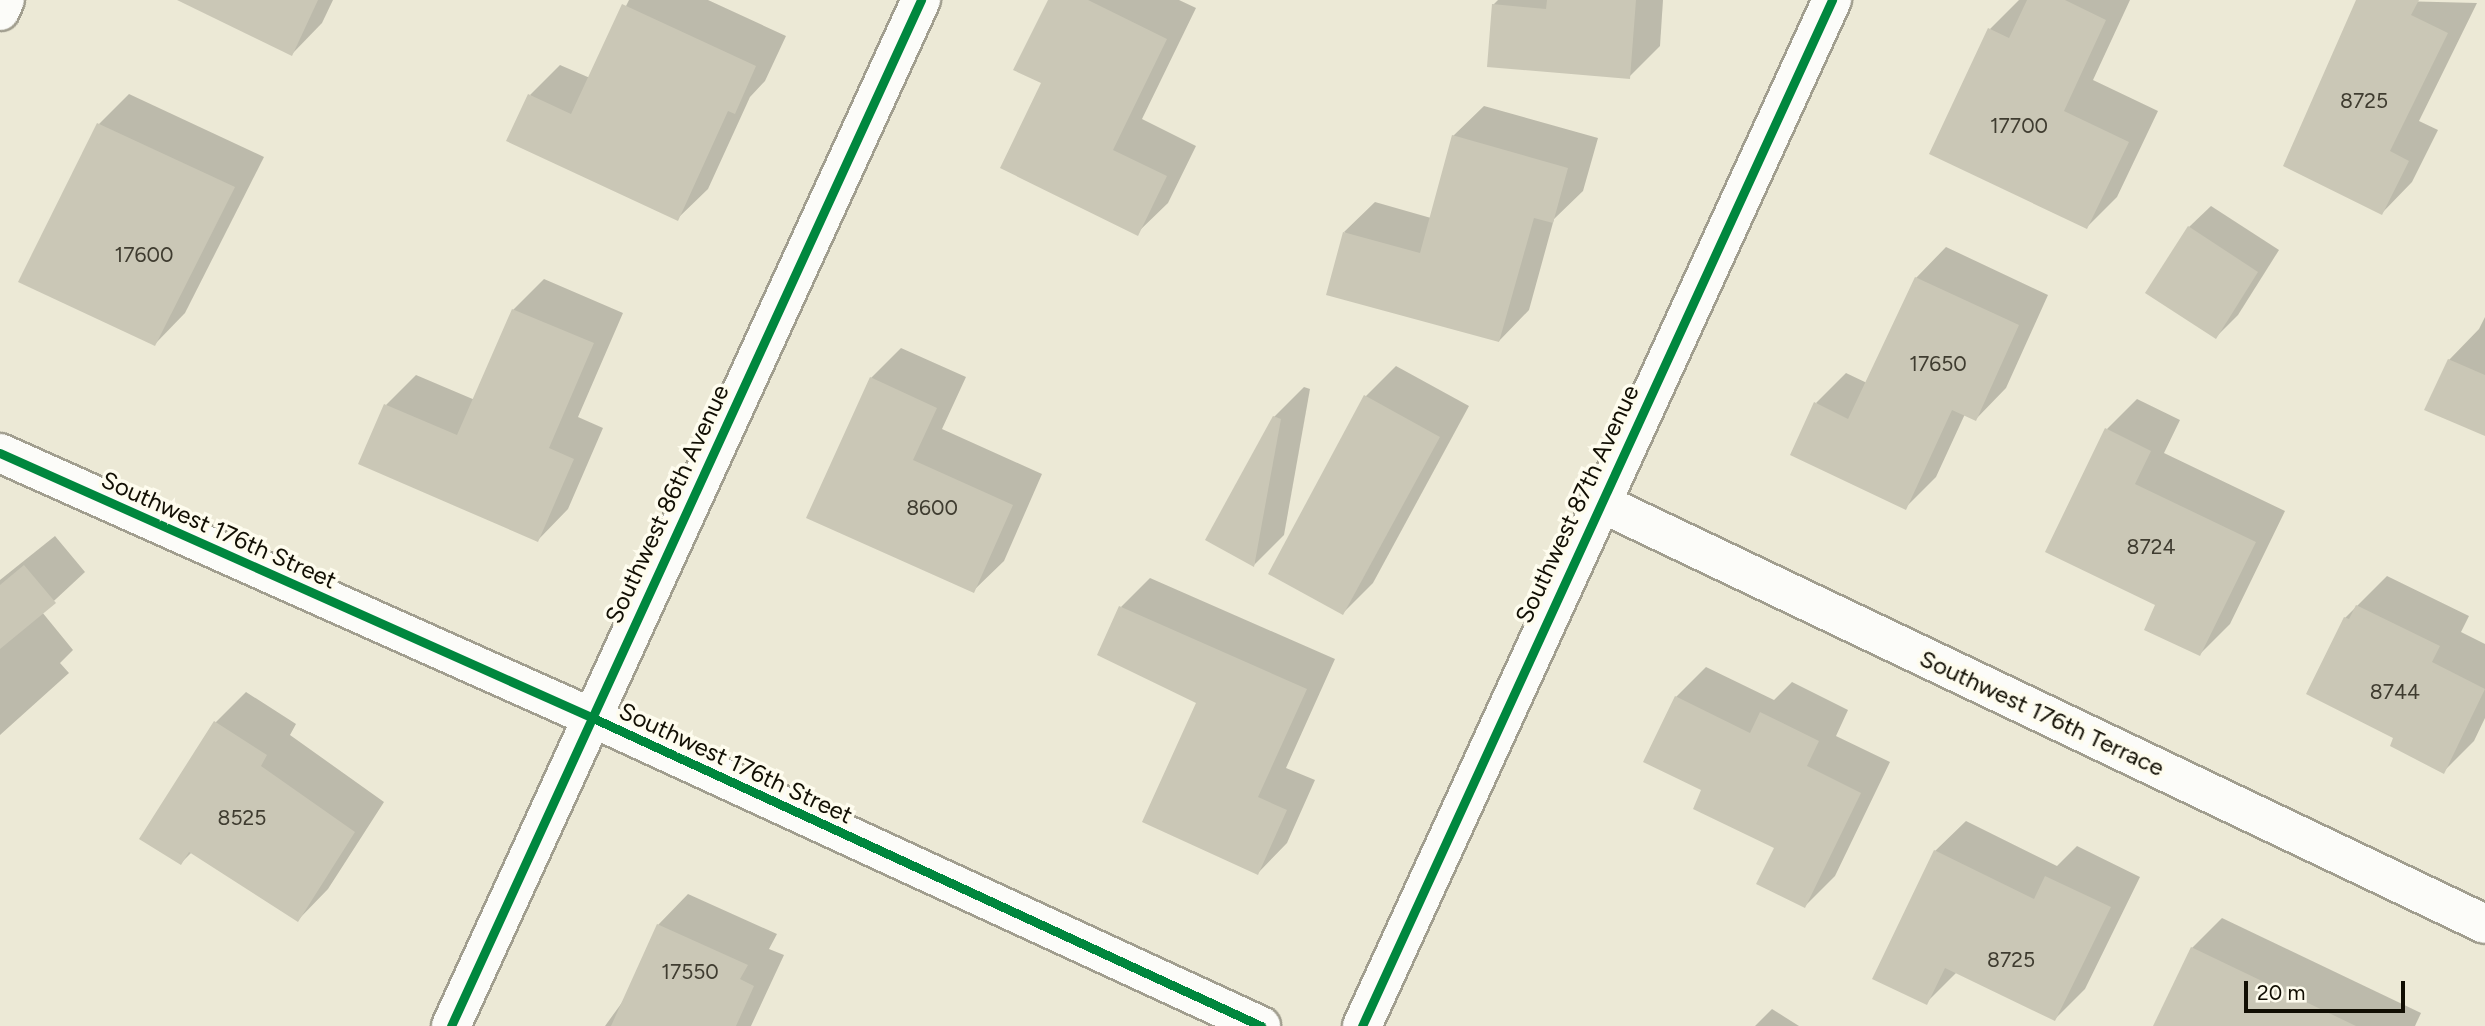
<!DOCTYPE html>
<html>
<head>
<meta charset="utf-8">
<style>
	body { margin:0 }
	#map { position:relative; width:2485px; height:1026px; overflow:hidden; background:#ece9d6; font-family:Figtree,sans-serif }
	div>[style] { position:absolute }
	[style*='--x'] { left:calc(var(--x)*1px); top:calc(var(--y)*1px); width:calc(var(--w)*1px); rotate:calc(var(--a)*1deg) }
	.shadow>* { inset:0; background:#0003 }
	.building>* { inset:0; background:#cac7b6 }
	.roads { filter:drop-shadow(2px 0 #a19e8f) drop-shadow(-2px 0 #a19e8f) drop-shadow(0 2px #a19e8f) drop-shadow(0 -2px #a19e8f) }
	.minor>* { height:38px; margin:-19px; padding:0 19px; transform-origin:19px; border-radius:19px; background:#fcfcf9 }
	.tertiary>* { height:38px; margin:-19px; padding:0 19px; transform-origin:19px; border-radius:19px; background:#fcfcf9 }
	.cycleway>* { height:9px; margin:-4.5px; padding:0 4.5px; transform-origin:4.5px; border-radius:4.5px; background:#00873e }
	span { translate:-50% -50%; white-space:nowrap; text-align:center; line-height:1.15; -webkit-text-stroke:7px #fefcee; paint-order:stroke }
	.number-label { font-size:21px; color:#3f3c30 }
	.number-label span { -webkit-text-stroke-width:0 }
	.street-label { font-size:24px; color:#110e03 }
	.scale { position:absolute; left:2244px; top:981px; width:161px; height:32px; box-sizing:border-box; border:4px solid #110e03; border-top:0; padding-left:9px; font-size:21px; line-height:24px; white-space:nowrap; color:#110e03; -webkit-text-stroke:5px #fefcee; paint-order:stroke }
</style>
</head>
<body>
<div id="map">
	<div class="shadow">
		<div style="clip-path:polygon(181px 0,333px 0,322px 23px,292px 54px)"></div>
		<div style="clip-path:polygon(629px 0,708px 0,786px 36px,765px 81px,750px 97px,708px 189px,677px 219px,530px 95px,560px 65px,590px 78px)"></div>
		<div style="clip-path:polygon(1050px 0,1179px 0,1196px 8px,1142px 119px,1196px 146px,1168px 203px,1137px 233px,1044px 82px)"></div>
		<div style="clip-path:polygon(1498px 0,1663px 0,1660px 46px,1629px 77px,1493px 5px)"></div>
		<div style="clip-path:polygon(2019px 0,2130px 0,2093px 80px,2158px 111px,2117px 197px,2087px 227px,1990px 29px)"></div>
		<div style="clip-path:polygon(2359px 0,2477px 3px,2419px 121px,2438px 130px,2412px 182px,2382px 213px)"></div>
		<div style="clip-path:polygon(129px 94px,264px 157px,185px 313px,155px 344px,99px 124px)"></div>
		<div style="clip-path:polygon(1484px 106px,1598px 138px,1583px 191px,1554px 219px,1529px 310px,1499px 341px,1344px 232px,1375px 202px,1431px 218px,1453px 136px)"></div>
		<div style="clip-path:polygon(2211px 206px,2279px 250px,2238px 315px,2216px 337px,2189px 227px)"></div>
		<div style="clip-path:polygon(1946px 247px,2048px 295px,2006px 388px,1976px 419px,1965px 414px,1936px 477px,1906px 507px,1816px 403px,1846px 373px,1867px 383px,1916px 278px)"></div>
		<div style="clip-path:polygon(544px 279px,623px 313px,578px 417px,603px 428px,568px 509px,538px 540px,386px 405px,416px 375px,475px 400px,513px 310px)"></div>
		<div style="clip-path:polygon(2485px 317px,2485px 434px,2449px 360px,2479px 329px)"></div>
		<div style="clip-path:polygon(901px 348px,966px 377px,942px 429px,1042px 474px,1004px 561px,973px 591px,871px 378px)"></div>
		<div style="clip-path:polygon(1396px 366px,1469px 406px,1373px 583px,1343px 613px,1366px 396px)"></div>
		<div style="clip-path:polygon(1304px 387px,1310px 389px,1284px 535px,1254px 565px,1274px 417px)"></div>
		<div style="clip-path:polygon(2137px 399px,2180px 420px,2164px 453px,2285px 511px,2230px 624px,2200px 654px,2158px 605px,2107px 429px)"></div>
		<div style="clip-path:polygon(55px 536px,85px 572px,42px 612px,73px 650px,60px 663px,69px 673px,0 735px,0 580px)"></div>
		<div style="clip-path:polygon(2387px 576px,2469px 616px,2461px 632px,2485px 644px,2485px 718px,2474px 741px,2444px 771px,2395px 737px,2345px 618px)"></div>
		<div style="clip-path:polygon(1150px 578px,1335px 659px,1286px 768px,1315px 780px,1287px 843px,1258px 873px,1198px 702px,1121px 607px)"></div>
		<div style="clip-path:polygon(1706px 667px,1774px 700px,1792px 682px,1848px 710px,1836px 736px,1890px 762px,1835px 876px,1805px 906px,1777px 848px,1704px 789px,1676px 697px)"></div>
		<div style="clip-path:polygon(246px 692px,296px 724px,290px 735px,384px 802px,328px 889px,298px 920px,192px 852px,181px 863px,216px 722px)"></div>
		<div style="clip-path:polygon(1966px 821px,2057px 866px,2077px 846px,2140px 877px,2085px 989px,2055px 1019px,1957px 972px,1926px 1003px,1935px 851px)"></div>
		<div style="clip-path:polygon(688px 894px,777px 934px,769px 949px,784px 955px,751px 1026px,605px 1026px,626px 997px,658px 925px)"></div>
		<div style="clip-path:polygon(2222px 918px,2421px 1013px,2415px 1026px,2155px 1026px,2192px 948px)"></div>
		<div style="clip-path:polygon(1772px 1009px,1799px 1026px,1755px 1026px)"></div>
	</div>
	<div class="building">
		<div style="clip-path:polygon(177px 0,318px 0,292px 56px)"></div>
		<div style="clip-path:polygon(1048px 0,1088px 0,1167px 39px,1113px 150px,1167px 176px,1138px 236px,1000px 168px,1041px 83px,1013px 70px)"></div>
		<div style="clip-path:polygon(1547px 0,1636px 0,1630px 79px,1487px 67px,1492px 4px,1546px 9px)"></div>
		<div style="clip-path:polygon(2027px 0,2065px 0,2106px 20px,2064px 111px,2129px 142px,2087px 229px,1929px 154px,1988px 28px,2009px 38px)"></div>
		<div style="clip-path:polygon(2356px 0,2419px 0,2411px 15px,2448px 33px,2390px 151px,2409px 161px,2382px 215px,2283px 166px)"></div>
		<div style="clip-path:polygon(622px 4px,756px 66px,735px 114px,728px 111px,678px 221px,506px 141px,528px 94px,571px 114px)"></div>
		<div style="clip-path:polygon(97px 123px,235px 187px,155px 346px,18px 282px)"></div>
		<div style="clip-path:polygon(1452px 135px,1568px 168px,1553px 223px,1534px 218px,1499px 342px,1326px 295px,1343px 232px,1420px 253px)"></div>
		<div style="clip-path:polygon(2188px 226px,2258px 272px,2216px 339px,2145px 293px)"></div>
		<div style="clip-path:polygon(1915px 277px,2019px 325px,1976px 421px,1952px 410px,1906px 510px,1790px 455px,1814px 402px,1848px 419px)"></div>
		<div style="clip-path:polygon(512px 309px,594px 343px,549px 448px,574px 459px,538px 542px,358px 464px,384px 404px,457px 435px)"></div>
		<div style="clip-path:polygon(2448px 359px,2485px 375px,2485px 436px,2424px 410px)"></div>
		<div style="clip-path:polygon(870px 377px,937px 408px,913px 460px,1013px 505px,974px 593px,806px 518px)"></div>
		<div style="clip-path:polygon(1364px 395px,1440px 437px,1343px 615px,1268px 574px)"></div>
		<div style="clip-path:polygon(1273px 416px,1281px 419px,1254px 567px,1205px 540px)"></div>
		<div style="clip-path:polygon(2105px 428px,2151px 451px,2135px 484px,2256px 542px,2200px 656px,2144px 630px,2155px 605px,2045px 552px)"></div>
		<div style="clip-path:polygon(24px 565px,56px 603px,0 649px,0 585px)"></div>
		<div style="clip-path:polygon(2356px 605px,2440px 646px,2432px 662px,2485px 689px,2444px 774px,2390px 746px,2393px 738px,2306px 694px,2344px 617px,2349px 619px)"></div>
		<div style="clip-path:polygon(1119px 606px,1307px 689px,1258px 797px,1287px 810px,1258px 875px,1142px 822px,1196px 703px,1097px 655px)"></div>
		<div style="clip-path:polygon(1675px 696px,1750px 733px,1760px 712px,1819px 741px,1807px 766px,1861px 793px,1805px 908px,1756px 884px,1774px 848px,1693px 809px,1701px 790px,1643px 762px)"></div>
		<div style="clip-path:polygon(214px 721px,267px 755px,261px 766px,355px 832px,298px 922px,189px 852px,181px 865px,139px 839px)"></div>
		<div style="clip-path:polygon(1934px 850px,2034px 899px,2045px 876px,2111px 907px,2055px 1021px,1945px 968px,1927px 1005px,1872px 979px)"></div>
		<div style="clip-path:polygon(657px 924px,748px 965px,740px 979px,754px 986px,736px 1026px,611px 1026px)"></div>
		<div style="clip-path:polygon(2191px 947px,2356px 1026px,2153px 1026px)"></div>
	</div>
	<div class="roads">
		<div class="minor">
			<div style="--x:0;--y:11;--w:12;--a:-66"></div>
			<div style="--x:0;--y:453;--w:647;--a:24.07"></div>
			<div style="--x:591;--y:717;--w:738;--a:24.76"></div>
			<div style="--x:1599;--y:502;--w:981;--a:25.47"></div>
			<div style="--x:451;--y:1026;--w:1129;--a:-65.39"></div>
		</div>
		<div class="tertiary">
			<div style="--x:1362;--y:1026;--w:1129;--a:-65.39"></div>
		</div>
	</div>
	<div class="cycleway">
		<div style="--x:0;--y:453;--w:647;--a:24.07"></div>
		<div style="--x:591;--y:717;--w:738;--a:24.76"></div>
		<div style="--x:451;--y:1026;--w:1129;--a:-65.39"></div>
		<div style="--x:1362;--y:1026;--w:1129;--a:-65.39"></div>
	</div>
	<div class="number-label">
		<span style="left:2364px;top:101px">8725</span>
		<span style="left:2019px;top:126px">17700</span>
		<span style="left:144px;top:255px">17600</span>
		<span style="left:1938px;top:364px">17650</span>
		<span style="left:932px;top:508px">8600</span>
		<span style="left:2151px;top:547px">8724</span>
		<span style="left:2395px;top:692px">8744</span>
		<span style="left:242px;top:818px">8525</span>
		<span style="left:2011px;top:960px">8725</span>
		<span style="left:690px;top:972px">17550</span>
	</div>
	<div class="street-label">
		<span style="left:667px;top:504px;rotate:-65deg">Southwest 86th Avenue</span>
		<span style="left:1577px;top:504px;rotate:-65deg">Southwest 87th Avenue</span>
		<span style="left:219px;top:530px;rotate:24deg">Southwest 176th Street</span>
		<span style="left:2042px;top:713px;rotate:25deg">Southwest 176th Terrace</span>
		<span style="left:736px;top:763px;rotate:25deg">Southwest 176th Street</span>
	</div>
	<div class="scale">20 m</div>
</div>
</body>
</html>
